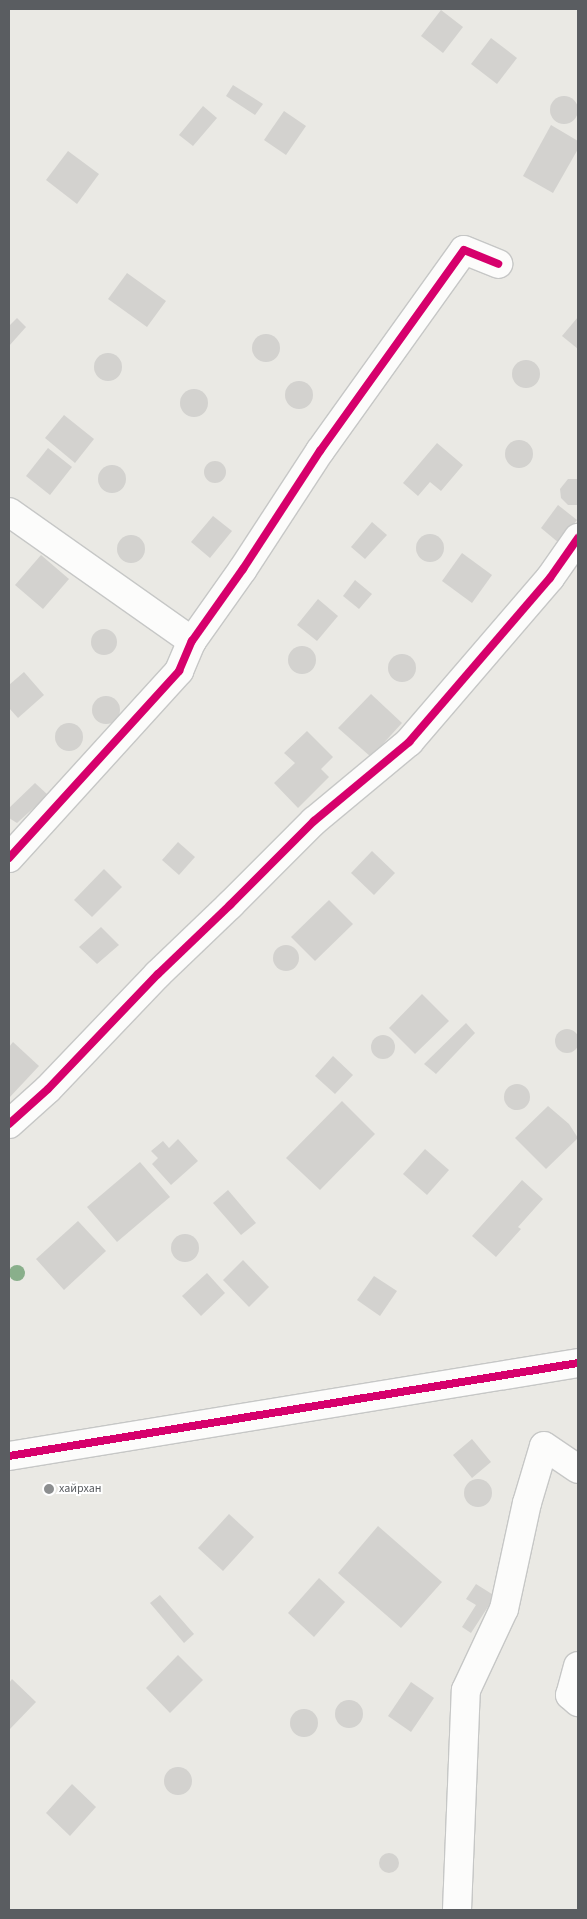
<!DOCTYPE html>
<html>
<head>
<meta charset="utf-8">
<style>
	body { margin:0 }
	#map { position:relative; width:587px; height:1919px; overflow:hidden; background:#eae9e4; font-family:"Source Sans 3",sans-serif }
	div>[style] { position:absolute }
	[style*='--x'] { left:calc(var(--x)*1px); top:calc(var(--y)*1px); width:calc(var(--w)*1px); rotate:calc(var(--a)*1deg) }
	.building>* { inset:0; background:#d3d2cf }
	.round { border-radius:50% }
	.roads { filter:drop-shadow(1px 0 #c6c7c6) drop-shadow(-1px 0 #c6c7c6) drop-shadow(0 1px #c6c7c6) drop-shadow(0 -1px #c6c7c6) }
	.minor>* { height:28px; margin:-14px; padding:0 14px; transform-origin:14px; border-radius:14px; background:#fcfcfb }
	.tertiary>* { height:28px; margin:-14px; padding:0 14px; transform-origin:14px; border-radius:14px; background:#fcfcfb }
	.cycleway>* { height:8px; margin:-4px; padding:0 4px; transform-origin:4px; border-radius:4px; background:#d6006c }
	.trees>* { width:16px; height:16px; margin:-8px; border-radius:50%; background:#89af8b }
	.dots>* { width:14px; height:14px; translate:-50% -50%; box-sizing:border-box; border:2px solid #fff; border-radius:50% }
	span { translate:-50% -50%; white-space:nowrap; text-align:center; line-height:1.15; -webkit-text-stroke:4px #fff; paint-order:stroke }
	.poi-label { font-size:12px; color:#5a5d61 }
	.left { translate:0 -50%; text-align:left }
	.frame { position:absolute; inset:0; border:10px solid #5a5d61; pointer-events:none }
</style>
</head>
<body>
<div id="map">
	<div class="building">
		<div style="clip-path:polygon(441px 10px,463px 27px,443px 53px,421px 36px)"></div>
		<div style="clip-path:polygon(491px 38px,517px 58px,497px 84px,471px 64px)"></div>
		<div style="clip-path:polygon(233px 85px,263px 104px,255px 115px,226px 96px)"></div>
		<div class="round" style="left:550px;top:96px;width:28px;height:28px"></div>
		<div style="clip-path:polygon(203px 106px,217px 118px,193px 146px,179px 135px)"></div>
		<div style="clip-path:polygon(284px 111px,306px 126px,286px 155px,264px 140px)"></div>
		<div style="clip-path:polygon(551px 125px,578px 141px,578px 149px,553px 193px,523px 176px)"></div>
		<div style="clip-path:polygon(68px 151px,99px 174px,77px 204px,46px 180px)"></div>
		<div style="clip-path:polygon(127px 273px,166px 301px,147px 327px,108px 299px)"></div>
		<div style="clip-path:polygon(578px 317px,578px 349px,562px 336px)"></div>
		<div style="clip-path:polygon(17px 318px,26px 327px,9px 346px,9px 326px)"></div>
		<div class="round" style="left:252px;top:334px;width:28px;height:28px"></div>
		<div class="round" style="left:94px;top:353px;width:28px;height:28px"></div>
		<div class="round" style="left:512px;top:360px;width:28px;height:28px"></div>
		<div class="round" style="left:285px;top:381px;width:28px;height:28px"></div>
		<div class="round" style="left:180px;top:389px;width:28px;height:28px"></div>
		<div style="clip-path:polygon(64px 415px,94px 439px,75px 463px,45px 438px)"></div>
		<div class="round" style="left:505px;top:440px;width:28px;height:28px"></div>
		<div style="clip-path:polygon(437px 443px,463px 465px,441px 491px,430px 482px,418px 496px,403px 483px)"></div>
		<div style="clip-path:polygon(48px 448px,72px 467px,50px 495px,26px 476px)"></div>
		<div class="round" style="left:204px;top:461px;width:22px;height:22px"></div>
		<div class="round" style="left:98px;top:465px;width:28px;height:28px"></div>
		<div style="clip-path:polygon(568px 479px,578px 479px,577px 505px,568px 505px,561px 498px,560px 489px)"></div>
		<div style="clip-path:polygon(558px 505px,577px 520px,559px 543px,541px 528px)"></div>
		<div style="clip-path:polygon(213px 516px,232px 531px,210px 558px,191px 542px)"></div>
		<div style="clip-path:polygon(372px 522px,387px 535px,365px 559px,351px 547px)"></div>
		<div class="round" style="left:416px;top:534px;width:28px;height:28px"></div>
		<div class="round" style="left:117px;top:535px;width:28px;height:28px"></div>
		<div style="clip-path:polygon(462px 553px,492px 575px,472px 603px,442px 581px)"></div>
		<div style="clip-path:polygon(41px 555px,69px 579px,43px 609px,15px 585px)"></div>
		<div style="clip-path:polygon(355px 580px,372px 594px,359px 609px,343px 596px)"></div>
		<div style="clip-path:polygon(318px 599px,338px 616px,317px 641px,297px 625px)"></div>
		<div class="round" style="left:91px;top:629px;width:26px;height:26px"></div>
		<div class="round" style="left:288px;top:646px;width:28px;height:28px"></div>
		<div class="round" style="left:388px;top:654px;width:28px;height:28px"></div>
		<div style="clip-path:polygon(24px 672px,44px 695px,18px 718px,9px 708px,9px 685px)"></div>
		<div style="clip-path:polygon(371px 694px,402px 723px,371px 757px,338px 728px)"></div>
		<div class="round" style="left:92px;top:696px;width:28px;height:28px"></div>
		<div class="round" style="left:55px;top:723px;width:28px;height:28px"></div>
		<div style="clip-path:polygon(307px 731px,333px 757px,321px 769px,329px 777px,298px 808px,274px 783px,295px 763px,284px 753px)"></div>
		<div style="clip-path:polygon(35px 783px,48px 795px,17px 823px,9px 818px,9px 808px)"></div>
		<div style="clip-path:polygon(178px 842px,195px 857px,179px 875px,162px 860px)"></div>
		<div style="clip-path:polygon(372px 851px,395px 873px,374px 895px,351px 873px)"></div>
		<div style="clip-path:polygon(104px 869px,122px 887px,92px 917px,74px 900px)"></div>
		<div style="clip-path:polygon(329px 900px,353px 924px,315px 961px,291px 937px)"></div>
		<div style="clip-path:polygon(101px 927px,119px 945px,97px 964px,79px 947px)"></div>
		<div class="round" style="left:273px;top:945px;width:26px;height:26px"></div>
		<div style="clip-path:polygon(422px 994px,449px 1021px,415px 1054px,389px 1028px)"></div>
		<div style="clip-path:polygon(466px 1023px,475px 1033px,436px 1074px,424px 1064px)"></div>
		<div class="round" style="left:555px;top:1029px;width:24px;height:24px"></div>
		<div class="round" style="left:371px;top:1035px;width:24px;height:24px"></div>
		<div style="clip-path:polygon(13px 1042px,39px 1066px,9px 1098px,9px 1047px)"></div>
		<div style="clip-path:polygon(333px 1056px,353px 1075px,335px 1094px,315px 1076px)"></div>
		<div class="round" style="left:504px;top:1084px;width:26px;height:26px"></div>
		<div style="clip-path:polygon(342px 1101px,375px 1134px,320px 1190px,286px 1158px)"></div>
		<div style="clip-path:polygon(548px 1106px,569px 1124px,578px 1138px,546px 1169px,515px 1138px)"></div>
		<div style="clip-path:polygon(178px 1139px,198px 1161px,171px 1185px,152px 1164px,158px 1158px,151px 1151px,163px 1141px,169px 1148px)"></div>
		<div style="clip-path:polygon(425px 1149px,449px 1170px,427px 1195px,403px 1174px)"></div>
		<div style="clip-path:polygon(140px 1162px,170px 1197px,117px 1242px,87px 1207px)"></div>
		<div style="clip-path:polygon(522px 1180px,543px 1199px,518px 1227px,521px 1229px,496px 1257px,472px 1236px)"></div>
		<div style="clip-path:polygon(228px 1190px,256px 1223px,241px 1235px,213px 1203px)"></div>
		<div style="clip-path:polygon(78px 1221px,106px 1251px,64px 1290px,36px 1259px)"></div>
		<div class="round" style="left:171px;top:1234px;width:28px;height:28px"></div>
		<div style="clip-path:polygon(243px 1260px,269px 1287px,249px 1307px,223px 1280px)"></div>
		<div style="clip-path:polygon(207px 1273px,225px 1293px,201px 1316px,182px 1296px)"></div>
		<div style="clip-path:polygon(374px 1276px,397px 1291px,380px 1316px,357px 1300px)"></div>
		<div style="clip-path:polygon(472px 1439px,491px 1462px,472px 1478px,453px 1455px)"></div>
		<div class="round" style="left:464px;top:1479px;width:28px;height:28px"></div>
		<div style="clip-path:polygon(229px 1514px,254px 1537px,223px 1571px,198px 1548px)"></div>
		<div style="clip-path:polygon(378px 1526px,442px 1582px,401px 1628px,338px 1573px)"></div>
		<div style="clip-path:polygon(319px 1578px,345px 1602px,314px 1637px,288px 1613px)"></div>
		<div style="clip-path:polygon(476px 1584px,495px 1596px,471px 1633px,462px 1627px,476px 1605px,466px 1599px)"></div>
		<div style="clip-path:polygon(160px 1595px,194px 1634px,184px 1643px,150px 1603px)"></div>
		<div style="clip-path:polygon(178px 1655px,203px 1680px,170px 1713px,146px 1688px)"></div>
		<div style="clip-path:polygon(12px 1679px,36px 1702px,9px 1730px,9px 1683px)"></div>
		<div style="clip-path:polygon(411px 1682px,434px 1698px,411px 1732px,388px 1716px)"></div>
		<div class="round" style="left:335px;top:1700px;width:28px;height:28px"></div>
		<div class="round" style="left:290px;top:1709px;width:28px;height:28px"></div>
		<div class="round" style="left:164px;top:1767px;width:28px;height:28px"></div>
		<div style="clip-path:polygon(72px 1784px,96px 1807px,70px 1836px,46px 1813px)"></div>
		<div class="round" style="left:379px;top:1853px;width:20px;height:20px"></div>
	</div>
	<div class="roads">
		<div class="minor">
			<div style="--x:9;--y:512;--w:224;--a:35.2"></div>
			<div style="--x:9;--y:858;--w:253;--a:-47.7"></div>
			<div style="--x:179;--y:671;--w:33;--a:-67"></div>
			<div style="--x:192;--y:641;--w:88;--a:-54.7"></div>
			<div style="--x:243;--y:569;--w:141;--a:-56.9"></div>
			<div style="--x:320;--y:451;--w:247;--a:-54.4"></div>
			<div style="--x:464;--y:250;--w:37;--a:22"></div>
			<div style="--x:9;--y:1124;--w:52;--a:-41.9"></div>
			<div style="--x:48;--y:1089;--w:159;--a:-46.3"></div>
			<div style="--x:158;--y:974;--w:100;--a:-43.8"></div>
			<div style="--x:230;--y:905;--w:119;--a:-45"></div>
			<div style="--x:314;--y:821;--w:124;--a:-39.7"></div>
			<div style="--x:409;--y:742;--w:216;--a:-49.3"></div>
			<div style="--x:550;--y:578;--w:49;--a:-55"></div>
			<div style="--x:578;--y:1666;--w:30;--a:105"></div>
			<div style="--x:570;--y:1695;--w:11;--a:41"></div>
			<div style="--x:457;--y:1910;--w:220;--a:-87.7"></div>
			<div style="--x:466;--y:1690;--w:89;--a:-64.9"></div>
			<div style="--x:504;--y:1609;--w:108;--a:-77.8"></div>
			<div style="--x:527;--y:1503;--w:59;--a:-73.4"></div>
			<div style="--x:544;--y:1446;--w:41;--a:34.1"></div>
		</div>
		<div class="tertiary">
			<div style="--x:9;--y:1456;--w:577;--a:-9.28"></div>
		</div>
	</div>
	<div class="cycleway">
		<div style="--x:9;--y:858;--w:253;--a:-47.7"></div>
		<div style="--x:179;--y:671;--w:33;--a:-67"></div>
		<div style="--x:192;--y:641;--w:88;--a:-54.7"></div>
		<div style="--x:243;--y:569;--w:141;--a:-56.9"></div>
		<div style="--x:320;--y:451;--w:247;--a:-54.4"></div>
		<div style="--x:464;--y:250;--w:37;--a:22"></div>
		<div style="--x:9;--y:1124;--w:52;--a:-41.9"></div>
		<div style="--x:48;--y:1089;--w:159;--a:-46.3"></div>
		<div style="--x:158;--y:974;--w:100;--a:-43.8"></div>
		<div style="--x:230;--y:905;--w:119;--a:-45"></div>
		<div style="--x:314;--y:821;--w:124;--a:-39.7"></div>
		<div style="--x:409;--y:742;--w:216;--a:-49.3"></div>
		<div style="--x:550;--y:578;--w:49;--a:-55"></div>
		<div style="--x:9;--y:1456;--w:577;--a:-9.28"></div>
	</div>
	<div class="trees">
		<div style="left:17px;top:1273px"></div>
	</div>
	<div class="dots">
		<div style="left:49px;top:1489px;background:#8c8e8f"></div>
	</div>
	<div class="poi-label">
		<span class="left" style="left:59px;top:1489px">хайрхан</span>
	</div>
	<div class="frame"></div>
</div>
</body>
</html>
